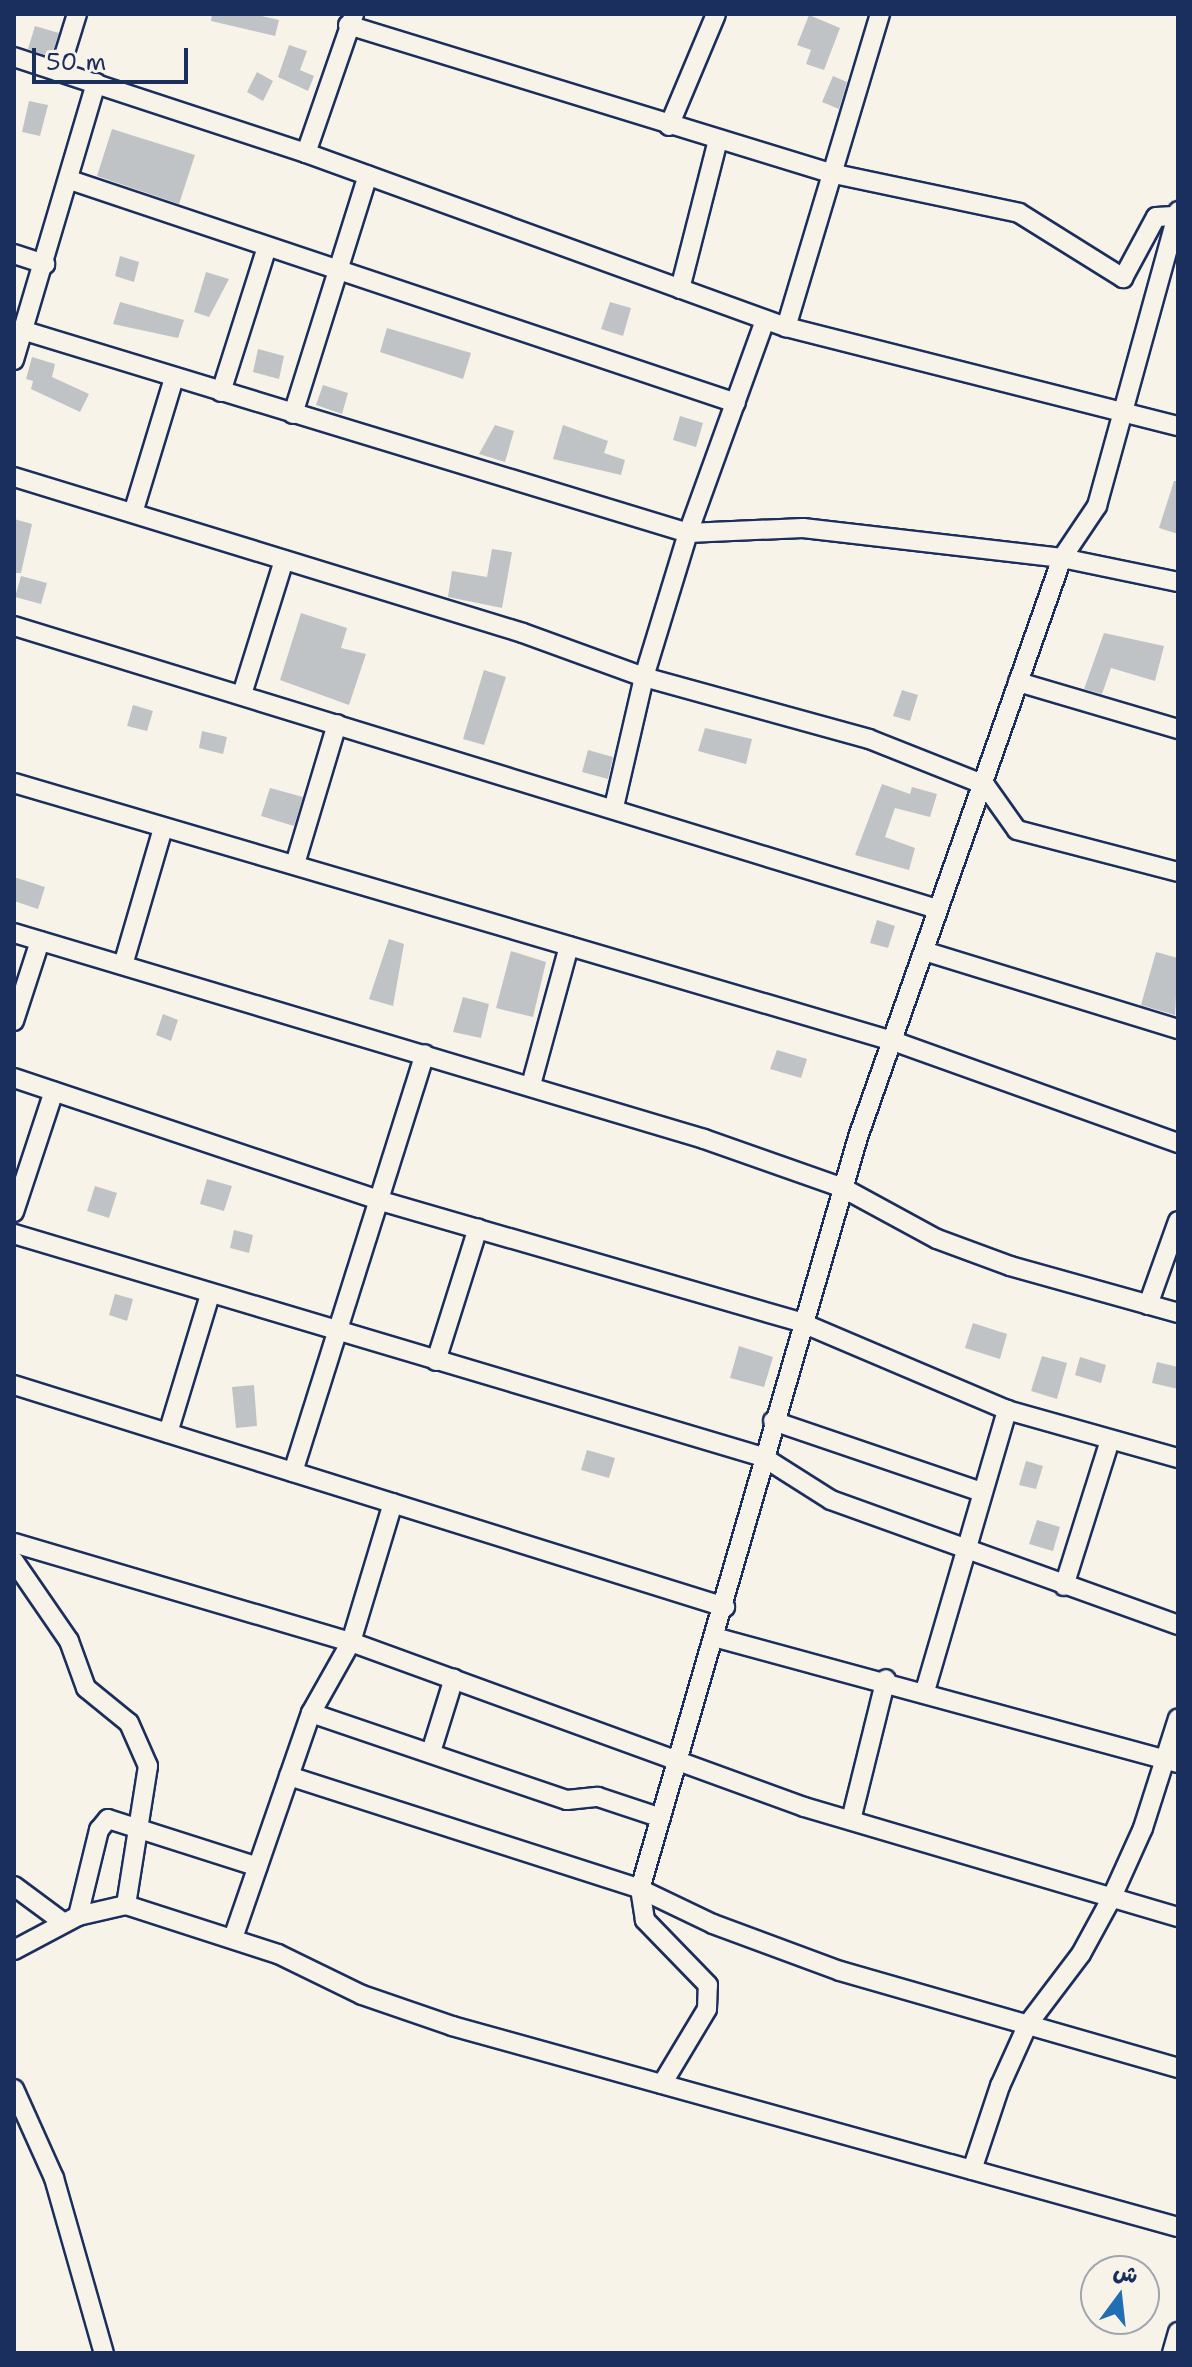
<!DOCTYPE html>
<html>
<head>
<meta charset="utf-8">
<style>
	body { margin:0 }
	#map { position:relative; width:1192px; height:2367px; overflow:hidden; background:#f7f3e8; font-family:"Shantell Sans","Playpen Sans Arabic",sans-serif }
	div>[style] { position:absolute }
	[style*='--x'] { left:calc(var(--x)*1px); top:calc(var(--y)*1px); width:calc(var(--w)*1px); rotate:calc(var(--a)*1deg) }
	.building>* { inset:0; background:#c0c3c5 }
	.roads { filter:drop-shadow(2px 0 #1b2f5e) drop-shadow(-2px 0 #1b2f5e) drop-shadow(0 2px #1b2f5e) drop-shadow(0 -2px #1b2f5e) }
	.street>* { height:18px; margin:-9px; padding:0 9px; transform-origin:9px; border-radius:9px; background:#f7f3e8 }
	span { translate:-50% -50%; white-space:nowrap; text-align:center; line-height:1.15; -webkit-text-stroke:6px #f7f3e8; paint-order:stroke }
	.frame { position:absolute; inset:0; border:16px solid #1b2f5e; pointer-events:none }
	.north { position:absolute; left:1080px; top:2255px; width:80px; height:80px; box-sizing:border-box; background:#f7f3e8; border:2px solid #9fa5b1; border-radius:50%; rotate:15deg; font-size:22px; font-weight:700; line-height:32px; text-align:center; color:#1b2f5e }
	.north::after { content:''; display:block; margin:auto; width:28px; height:36px; background:#1f6fb2; clip-path:polygon(50% 0,100% 100%,50% 72%,0 100%) }
	.scale { position:absolute; left:32px; top:48px; width:156px; height:36px; box-sizing:border-box; border:4px solid #1b2f5e; border-top:0; padding-left:10px; font-size:24px; line-height:28px; white-space:nowrap; color:#1b2f5e; -webkit-text-stroke:6px #f7f3e8; paint-order:stroke }
</style>
</head>
<body>
<div id="map">
	<div class="building">
		<div style="clip-path:polygon(212px 14px,253px 14px,279px 20px,275px 36px,211px 21px)"></div>
		<div style="clip-path:polygon(809px 15px,840px 28px,824px 70px,806px 64px,811px 50px,797px 45px)"></div>
		<div style="clip-path:polygon(35px 26px,59px 33px,51px 57px,28px 49px)"></div>
		<div style="clip-path:polygon(289px 45px,307px 51px,300px 70px,314px 76px,308px 91px,278px 77px)"></div>
		<div style="clip-path:polygon(257px 72px,273px 81px,263px 101px,247px 92px)"></div>
		<div style="clip-path:polygon(833px 76px,847px 82px,839px 109px,822px 102px)"></div>
		<div style="clip-path:polygon(29px 101px,48px 105px,40px 136px,22px 132px)"></div>
		<div style="clip-path:polygon(112px 129px,195px 155px,179px 204px,97px 176px)"></div>
		<div style="clip-path:polygon(120px 256px,139px 262px,134px 282px,115px 276px)"></div>
		<div style="clip-path:polygon(206px 272px,229px 279px,209px 317px,194px 312px)"></div>
		<div style="clip-path:polygon(120px 302px,184px 320px,178px 338px,113px 324px)"></div>
		<div style="clip-path:polygon(610px 302px,631px 308px,623px 336px,601px 329px)"></div>
		<div style="clip-path:polygon(387px 328px,471px 353px,463px 379px,380px 352px)"></div>
		<div style="clip-path:polygon(258px 349px,284px 356px,279px 379px,253px 372px)"></div>
		<div style="clip-path:polygon(32px 357px,55px 364px,52px 377px,89px 394px,80px 412px,31px 389px,33px 381px,26px 379px)"></div>
		<div style="clip-path:polygon(323px 385px,348px 393px,342px 414px,316px 405px)"></div>
		<div style="clip-path:polygon(680px 416px,703px 423px,696px 447px,673px 440px)"></div>
		<div style="clip-path:polygon(495px 425px,514px 431px,505px 462px,479px 454px)"></div>
		<div style="clip-path:polygon(563px 425px,608px 441px,604px 453px,625px 460px,621px 475px,553px 459px)"></div>
		<div style="clip-path:polygon(1174px 481px,1178px 481px,1178px 534px,1159px 528px)"></div>
		<div style="clip-path:polygon(14px 519px,32px 524px,21px 573px,14px 573px)"></div>
		<div style="clip-path:polygon(492px 549px,512px 552px,502px 608px,448px 597px,452px 571px,487px 577px)"></div>
		<div style="clip-path:polygon(21px 576px,47px 583px,41px 604px,15px 597px)"></div>
		<div style="clip-path:polygon(301px 613px,347px 628px,341px 648px,366px 654px,349px 705px,280px 680px)"></div>
		<div style="clip-path:polygon(1104px 633px,1164px 646px,1155px 681px,1111px 668px,1102px 694px,1084px 689px)"></div>
		<div style="clip-path:polygon(484px 670px,506px 677px,484px 745px,463px 739px)"></div>
		<div style="clip-path:polygon(902px 690px,918px 695px,910px 721px,893px 716px)"></div>
		<div style="clip-path:polygon(133px 705px,153px 711px,147px 731px,127px 726px)"></div>
		<div style="clip-path:polygon(705px 728px,752px 739px,746px 764px,698px 751px)"></div>
		<div style="clip-path:polygon(202px 731px,227px 737px,223px 754px,199px 748px)"></div>
		<div style="clip-path:polygon(588px 750px,613px 757px,608px 779px,582px 772px)"></div>
		<div style="clip-path:polygon(882px 784px,910px 794px,912px 787px,937px 794px,930px 817px,895px 808px,885px 837px,915px 848px,909px 870px,855px 855px)"></div>
		<div style="clip-path:polygon(270px 788px,303px 797px,294px 826px,261px 816px)"></div>
		<div style="clip-path:polygon(14px 877px,45px 887px,38px 909px,14px 901px)"></div>
		<div style="clip-path:polygon(877px 920px,895px 926px,888px 948px,870px 943px)"></div>
		<div style="clip-path:polygon(389px 939px,404px 944px,393px 1006px,369px 999px)"></div>
		<div style="clip-path:polygon(511px 951px,546px 962px,533px 1017px,496px 1008px)"></div>
		<div style="clip-path:polygon(1156px 952px,1178px 958px,1175px 1015px,1141px 1005px)"></div>
		<div style="clip-path:polygon(463px 997px,489px 1004px,481px 1038px,453px 1032px)"></div>
		<div style="clip-path:polygon(163px 1014px,178px 1020px,171px 1041px,156px 1035px)"></div>
		<div style="clip-path:polygon(777px 1050px,807px 1059px,801px 1078px,770px 1069px)"></div>
		<div style="clip-path:polygon(207px 1179px,232px 1186px,224px 1211px,200px 1204px)"></div>
		<div style="clip-path:polygon(95px 1186px,117px 1193px,109px 1218px,87px 1211px)"></div>
		<div style="clip-path:polygon(234px 1230px,253px 1235px,249px 1253px,230px 1248px)"></div>
		<div style="clip-path:polygon(115px 1294px,133px 1299px,127px 1321px,109px 1315px)"></div>
		<div style="clip-path:polygon(973px 1323px,1007px 1334px,1000px 1359px,965px 1348px)"></div>
		<div style="clip-path:polygon(739px 1346px,773px 1357px,764px 1387px,730px 1378px)"></div>
		<div style="clip-path:polygon(1042px 1356px,1067px 1363px,1057px 1399px,1031px 1391px)"></div>
		<div style="clip-path:polygon(1080px 1357px,1106px 1365px,1101px 1383px,1075px 1375px)"></div>
		<div style="clip-path:polygon(1157px 1362px,1178px 1367px,1178px 1389px,1152px 1383px)"></div>
		<div style="clip-path:polygon(254px 1385px,257px 1426px,236px 1428px,232px 1387px)"></div>
		<div style="clip-path:polygon(587px 1450px,615px 1458px,609px 1478px,581px 1470px)"></div>
		<div style="clip-path:polygon(1026px 1461px,1043px 1466px,1036px 1489px,1019px 1485px)"></div>
		<div style="clip-path:polygon(1037px 1520px,1060px 1527px,1053px 1551px,1029px 1544px)"></div>
	</div>
	<div class="roads">
		<div class="street">
			<div style="--x:880;--y:14;--w:327;--a:106.7"></div>
			<div style="--x:786;--y:327;--w:404;--a:14.2"></div>
			<div style="--x:348;--y:25;--w:504;--a:17.07"></div>
			<div style="--x:830;--y:173;--w:193;--a:11.9"></div>
			<div style="--x:1019;--y:213;--w:123;--a:32"></div>
			<div style="--x:1123;--y:278;--w:69;--a:-61.6"></div>
			<div style="--x:1156;--y:217;--w:22;--a:-3"></div>
			<div style="--x:14;--y:57;--w:307;--a:18.2"></div>
			<div style="--x:306;--y:153;--w:511;--a:19.93"></div>
			<div style="--x:59;--y:72;--w:61;--a:-72.8"></div>
			<div style="--x:669;--y:126;--w:121;--a:-67.2"></div>
			<div style="--x:306;--y:153;--w:147;--a:-70.9"></div>
			<div style="--x:70;--y:180;--w:702;--a:18.51"></div>
			<div style="--x:14;--y:254;--w:33;--a:18"></div>
			<div style="--x:680;--y:289;--w:154;--a:-75.7"></div>
			<div style="--x:25;--y:331;--w:693;--a:16.94"></div>
			<div style="--x:688;--y:533;--w:115;--a:-2.5"></div>
			<div style="--x:803;--y:528;--w:261;--a:6.6"></div>
			<div style="--x:1062;--y:558;--w:118;--a:11.7"></div>
			<div style="--x:14;--y:360;--w:289;--a:-73.5"></div>
			<div style="--x:221;--y:392;--w:152;--a:-72.4"></div>
			<div style="--x:293;--y:414;--w:250;--a:-72.6"></div>
			<div style="--x:14;--y:477;--w:532;--a:17.04"></div>
			<div style="--x:523;--y:633;--w:129;--a:20"></div>
			<div style="--x:644;--y:677;--w:233;--a:15.4"></div>
			<div style="--x:869;--y:739;--w:125;--a:21.6"></div>
			<div style="--x:985;--y:785;--w:55;--a:54.6"></div>
			<div style="--x:1017;--y:830;--w:166;--a:14.6"></div>
			<div style="--x:133;--y:513;--w:141;--a:-73.1"></div>
			<div style="--x:14;--y:626;--w:965;--a:17.05"></div>
			<div style="--x:1018;--y:682;--w:167;--a:16.4"></div>
			<div style="--x:243;--y:691;--w:137;--a:-72.6"></div>
			<div style="--x:14;--y:783;--w:916;--a:16.36"></div>
			<div style="--x:893;--y:1041;--w:303;--a:19.7"></div>
			<div style="--x:614;--y:807;--w:133;--a:-77"></div>
			<div style="--x:644;--y:677;--w:151;--a:-73"></div>
			<div style="--x:688;--y:533;--w:226;--a:-70.1"></div>
			<div style="--x:295;--y:864;--w:146;--a:-73.3"></div>
			<div style="--x:14;--y:933;--w:720;--a:16.62"></div>
			<div style="--x:704;--y:1139;--w:147;--a:19.4"></div>
			<div style="--x:843;--y:1188;--w:107;--a:28.5"></div>
			<div style="--x:937;--y:1239;--w:78;--a:20.3"></div>
			<div style="--x:1010;--y:1266;--w:174;--a:15.6"></div>
			<div style="--x:924;--y:951;--w:266;--a:17.1"></div>
			<div style="--x:123;--y:965;--w:143;--a:-73.7"></div>
			<div style="--x:14;--y:1021;--w:84;--a:-72"></div>
			<div style="--x:14;--y:1078;--w:387;--a:18.5"></div>
			<div style="--x:381;--y:1201;--w:436;--a:16.1"></div>
			<div style="--x:800;--y:1322;--w:225;--a:23"></div>
			<div style="--x:1007;--y:1410;--w:178;--a:15.7"></div>
			<div style="--x:531;--y:1085;--w:144;--a:-74.7"></div>
			<div style="--x:14;--y:1212;--w:127;--a:-71.7"></div>
			<div style="--x:14;--y:1234;--w:781;--a:16.58"></div>
			<div style="--x:763;--y:1457;--w:80;--a:32.3"></div>
			<div style="--x:831;--y:1500;--w:369;--a:19.8"></div>
			<div style="--x:1148;--y:1305;--w:89;--a:-70.3"></div>
			<div style="--x:436;--y:1361;--w:139;--a:-72.5"></div>
			<div style="--x:14;--y:1385;--w:745;--a:17.34"></div>
			<div style="--x:773;--y:1421;--w:220;--a:18.8"></div>
			<div style="--x:168;--y:1433;--w:144;--a:-73.1"></div>
			<div style="--x:293;--y:1472;--w:438;--a:-72.5"></div>
			<div style="--x:14;--y:1543;--w:351;--a:16.4"></div>
			<div style="--x:351;--y:1642;--w:482;--a:20"></div>
			<div style="--x:804;--y:1807;--w:390;--a:16.4"></div>
			<div style="--x:14;--y:1561;--w:97;--a:55.5"></div>
			<div style="--x:69;--y:1641;--w:50;--a:70.1"></div>
			<div style="--x:86;--y:1688;--w:55;--a:39.1"></div>
			<div style="--x:129;--y:1723;--w:47;--a:66.2"></div>
			<div style="--x:148;--y:1766;--w:141;--a:99"></div>
			<div style="--x:1064;--y:1586;--w:153;--a:-72.5"></div>
			<div style="--x:714;--y:1637;--w:481;--a:15.2"></div>
			<div style="--x:925;--y:1691;--w:293;--a:-73.7"></div>
			<div style="--x:311;--y:1713;--w:270;--a:18.8"></div>
			<div style="--x:567;--y:1800;--w:31;--a:-6"></div>
			<div style="--x:598;--y:1797;--w:66;--a:18.4"></div>
			<div style="--x:431;--y:1752;--w:77;--a:-72.7"></div>
			<div style="--x:289;--y:1776;--w:369;--a:17.8"></div>
			<div style="--x:640;--y:1889;--w:81;--a:25.6"></div>
			<div style="--x:713;--y:1924;--w:135;--a:20.3"></div>
			<div style="--x:840;--y:1971;--w:352;--a:16"></div>
			<div style="--x:851;--y:1820;--w:145;--a:-76.1"></div>
			<div style="--x:14;--y:1886;--w:62;--a:36.5"></div>
			<div style="--x:78;--y:1916;--w:89;--a:-76.3"></div>
			<div style="--x:99;--y:1830;--w:14;--a:-51"></div>
			<div style="--x:108;--y:1819;--w:157;--a:17.7"></div>
			<div style="--x:233;--y:1938;--w:238;--a:-70.9"></div>
			<div style="--x:311;--y:1713;--w:81;--a:-60.6"></div>
			<div style="--x:351;--y:1642;--w:145;--a:-73.2"></div>
			<div style="--x:14;--y:1950;--w:72;--a:-28"></div>
			<div style="--x:78;--y:1916;--w:49;--a:-12.9"></div>
			<div style="--x:126;--y:1905;--w:160;--a:17.9"></div>
			<div style="--x:278;--y:1954;--w:93;--a:26"></div>
			<div style="--x:362;--y:1995;--w:95;--a:19"></div>
			<div style="--x:452;--y:2026;--w:753;--a:15.48"></div>
			<div style="--x:662;--y:2084;--w:87;--a:-59"></div>
			<div style="--x:707;--y:2009;--w:24;--a:-88"></div>
			<div style="--x:708;--y:1985;--w:91;--a:-134.1"></div>
			<div style="--x:645;--y:1920;--w:31;--a:-99"></div>
			<div style="--x:640;--y:1889;--w:783;--a:-73.83"></div>
			<div style="--x:858;--y:1137;--w:614;--a:-70.59"></div>
			<div style="--x:1062;--y:558;--w:63;--a:-56.1"></div>
			<div style="--x:1097;--y:506;--w:306;--a:-74.6"></div>
			<div style="--x:14;--y:2089;--w:98;--a:65.8"></div>
			<div style="--x:54;--y:2178;--w:182;--a:74.1"></div>
			<div style="--x:972;--y:2170;--w:89;--a:-71.6"></div>
			<div style="--x:1000;--y:2086;--w:68;--a:-65.7"></div>
			<div style="--x:1028;--y:2024;--w:88;--a:-52.9"></div>
			<div style="--x:1081;--y:1954;--w:63;--a:-61.4"></div>
			<div style="--x:1111;--y:1899;--w:78;--a:-65.7"></div>
			<div style="--x:1143;--y:1828;--w:115;--a:-72.3"></div>
			<div style="--x:1172;--y:2353;--w:22;--a:-74"></div>
		</div>
	</div>
	<div class="frame"></div>
	<div class="north">ش</div>
	<div class="scale">50 m</div>
</div>
</body>
</html>
